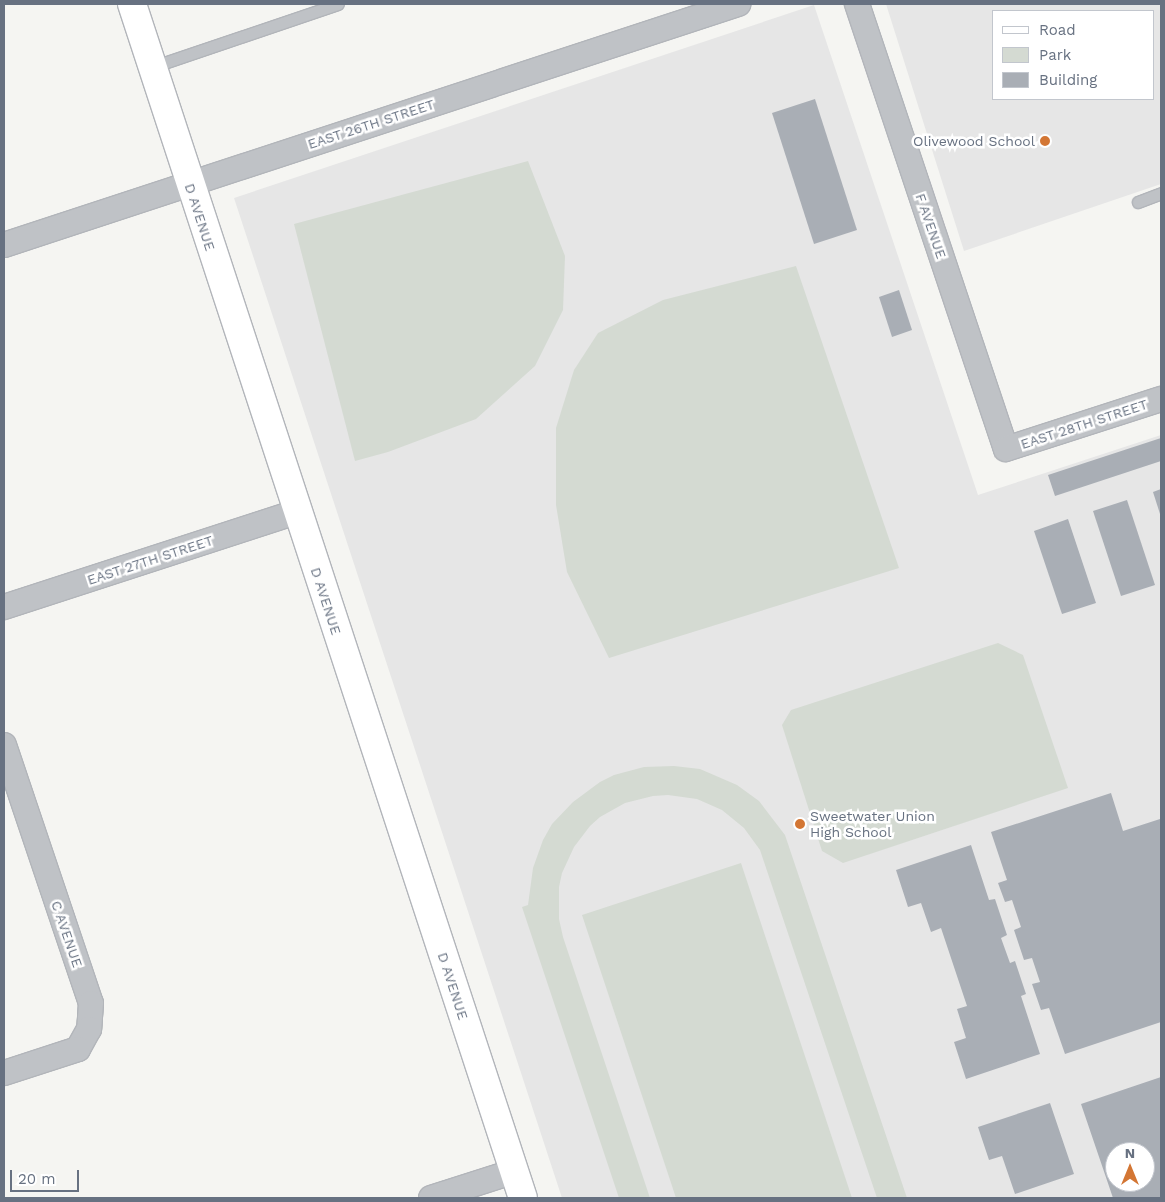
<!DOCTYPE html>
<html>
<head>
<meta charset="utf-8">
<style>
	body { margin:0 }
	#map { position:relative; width:1165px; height:1202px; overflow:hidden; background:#f5f5f2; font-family:"Work Sans",sans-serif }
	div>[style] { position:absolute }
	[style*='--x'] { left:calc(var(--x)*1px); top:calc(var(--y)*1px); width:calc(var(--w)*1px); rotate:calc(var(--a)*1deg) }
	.built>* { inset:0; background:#e6e6e6 }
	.green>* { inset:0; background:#d4dad2 }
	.building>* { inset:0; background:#a9aeb5 }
	.roads { filter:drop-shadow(1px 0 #b2b5ba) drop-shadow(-1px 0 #b2b5ba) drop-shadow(0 1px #b2b5ba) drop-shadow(0 -1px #b2b5ba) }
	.lane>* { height:11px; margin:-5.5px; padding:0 5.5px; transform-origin:5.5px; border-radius:5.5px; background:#bfc2c6 }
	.street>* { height:24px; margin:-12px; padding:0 12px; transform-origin:12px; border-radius:12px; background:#bfc2c6 }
	.secondary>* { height:28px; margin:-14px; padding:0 14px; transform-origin:14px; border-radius:14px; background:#fff }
	.dots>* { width:14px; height:14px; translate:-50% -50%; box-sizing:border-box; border:2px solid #fff; border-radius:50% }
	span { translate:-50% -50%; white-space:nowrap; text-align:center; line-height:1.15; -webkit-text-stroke:5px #fff; paint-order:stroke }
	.street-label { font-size:14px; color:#677181 }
	.poi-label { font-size:14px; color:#677181 }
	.right { translate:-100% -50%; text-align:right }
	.left { translate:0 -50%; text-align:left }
	.frame { position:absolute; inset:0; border:5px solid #677181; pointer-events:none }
	.legend { position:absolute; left:992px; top:10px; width:162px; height:90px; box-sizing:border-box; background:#fff; border:1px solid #c2c6cd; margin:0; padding:6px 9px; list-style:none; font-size:15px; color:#677181 }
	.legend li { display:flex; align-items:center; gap:10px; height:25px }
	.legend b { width:25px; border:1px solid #c2c6cd }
	.north { position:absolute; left:1105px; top:1142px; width:50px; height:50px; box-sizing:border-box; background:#fff; border:1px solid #c2c6cd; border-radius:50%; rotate:0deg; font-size:14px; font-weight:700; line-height:20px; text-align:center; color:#677181 }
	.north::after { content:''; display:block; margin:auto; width:18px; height:22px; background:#d37634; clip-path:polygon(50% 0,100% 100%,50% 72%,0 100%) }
	.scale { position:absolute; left:10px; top:1170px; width:69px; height:22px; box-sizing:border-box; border:2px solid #677181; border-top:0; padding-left:6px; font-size:15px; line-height:18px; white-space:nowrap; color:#677181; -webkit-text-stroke:4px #fff; paint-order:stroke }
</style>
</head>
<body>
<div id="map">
	<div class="built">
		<div style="clip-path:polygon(evenodd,886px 4px,1161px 4px,1161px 184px,964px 251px,886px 4px,994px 11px,1154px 11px,1154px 99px,994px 99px,994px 11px)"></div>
		<div style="clip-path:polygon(evenodd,814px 5px,978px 495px,1161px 435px,1161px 1198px,562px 1198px,234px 198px,814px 5px,1115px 1152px,1145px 1152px,1145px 1182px,1115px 1182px,1115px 1152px)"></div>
	</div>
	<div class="green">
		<div style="clip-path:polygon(528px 161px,565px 256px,563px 310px,535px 366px,476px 419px,388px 452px,355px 461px,294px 224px)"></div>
		<div style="clip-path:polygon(796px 266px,899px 568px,609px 658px,567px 572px,556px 505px,556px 428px,574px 370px,598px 333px,663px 300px)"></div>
		<div style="clip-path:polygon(998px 643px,1023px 655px,1068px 788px,843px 863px,822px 851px,782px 725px,791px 710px)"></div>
		<div style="clip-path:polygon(674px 766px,700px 769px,737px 785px,759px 801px,785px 835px,907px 1198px,877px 1198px,760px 850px,744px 828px,722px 810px,697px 799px,668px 795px,653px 796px,625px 803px,600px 817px,590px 826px,574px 847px,562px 873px,559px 887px,559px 919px,563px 937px,650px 1198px,619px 1198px,522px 907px,528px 905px,533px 868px,543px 840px,552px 824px,573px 802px,600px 782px,614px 775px,644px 767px)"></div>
		<div style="clip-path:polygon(741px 863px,852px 1198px,676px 1198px,582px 915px)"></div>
	</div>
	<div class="building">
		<div style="clip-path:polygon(815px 99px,857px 230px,814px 244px,772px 113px)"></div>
		<div style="clip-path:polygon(899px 290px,912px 330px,892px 337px,879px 297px)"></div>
		<div style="clip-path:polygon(1161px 438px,1161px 461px,1055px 496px,1048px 475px)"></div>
		<div style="clip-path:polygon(1161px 489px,1161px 517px,1153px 492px)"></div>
		<div style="clip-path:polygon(1127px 500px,1155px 585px,1121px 596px,1093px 511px)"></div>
		<div style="clip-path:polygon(1068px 519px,1096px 603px,1062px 614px,1034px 531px)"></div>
		<div style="clip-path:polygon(1111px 793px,1123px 831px,1160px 819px,1161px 820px,1161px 1022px,1065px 1054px,1049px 1008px,1041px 1010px,1032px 984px,1040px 982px,1032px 958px,1024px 960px,1014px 930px,1021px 927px,1012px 900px,1005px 902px,998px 883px,1007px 880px,991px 832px)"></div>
		<div style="clip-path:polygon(971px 845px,989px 900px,995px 899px,1007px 935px,1001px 938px,1010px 963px,1015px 961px,1026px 994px,1021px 996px,1040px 1054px,966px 1079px,954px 1042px,966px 1038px,957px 1009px,967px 1006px,941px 928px,931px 932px,921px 903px,908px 907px,896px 870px)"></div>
		<div style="clip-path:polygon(evenodd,1161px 1077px,1161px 1198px,1113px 1198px,1081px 1104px,1161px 1077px,1115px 1152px,1145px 1152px,1145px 1182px,1115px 1182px,1115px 1152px)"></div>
		<div style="clip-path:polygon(1050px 1103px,1074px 1174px,1015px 1194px,1002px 1156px,989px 1160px,978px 1127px)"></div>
	</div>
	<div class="roads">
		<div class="lane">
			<div style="--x:152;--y:67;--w:196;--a:-18.7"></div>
			<div style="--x:1138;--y:202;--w:25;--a:-21"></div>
		</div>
		<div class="street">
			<div style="--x:857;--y:4;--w:469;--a:71.5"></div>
			<div style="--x:1006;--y:449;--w:163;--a:-17.9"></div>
			<div style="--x:4;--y:245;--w:773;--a:-18.18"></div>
			<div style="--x:4;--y:607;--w:308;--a:-18"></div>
			<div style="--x:4;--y:745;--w:272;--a:71.4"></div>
			<div style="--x:91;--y:1003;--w:26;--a:94"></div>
			<div style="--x:89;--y:1029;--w:23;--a:119"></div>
			<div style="--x:78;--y:1049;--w:78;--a:162"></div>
			<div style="--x:431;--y:1198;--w:88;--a:-17.8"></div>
		</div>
		<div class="secondary">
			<div style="--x:132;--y:4;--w:1256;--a:71.87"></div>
		</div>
	</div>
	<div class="dots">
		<div style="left:1045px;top:141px;background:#d37634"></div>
		<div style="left:800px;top:824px;background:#d37634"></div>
	</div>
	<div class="street-label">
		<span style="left:371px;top:124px;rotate:-18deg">EAST 26TH STREET</span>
		<span style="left:200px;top:217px;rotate:72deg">D AVENUE</span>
		<span style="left:931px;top:226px;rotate:71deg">F AVENUE</span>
		<span style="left:1084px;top:424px;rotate:-18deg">EAST 28TH STREET</span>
		<span style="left:150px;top:560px;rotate:-18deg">EAST 27TH STREET</span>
		<span style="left:326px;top:601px;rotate:72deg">D AVENUE</span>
		<span style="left:67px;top:934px;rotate:71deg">C AVENUE</span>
		<span style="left:453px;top:986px;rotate:72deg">D AVENUE</span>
	</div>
	<div class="poi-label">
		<span class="right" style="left:1035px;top:141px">Olivewood School</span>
		<span class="left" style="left:810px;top:824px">Sweetwater Union<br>High School</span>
	</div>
	<div class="frame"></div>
	<ul class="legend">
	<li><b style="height:6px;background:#fff"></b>Road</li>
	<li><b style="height:14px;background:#d4dad2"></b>Park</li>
	<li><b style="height:14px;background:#a9aeb5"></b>Building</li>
	</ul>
	<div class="north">N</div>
	<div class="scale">20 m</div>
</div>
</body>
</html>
